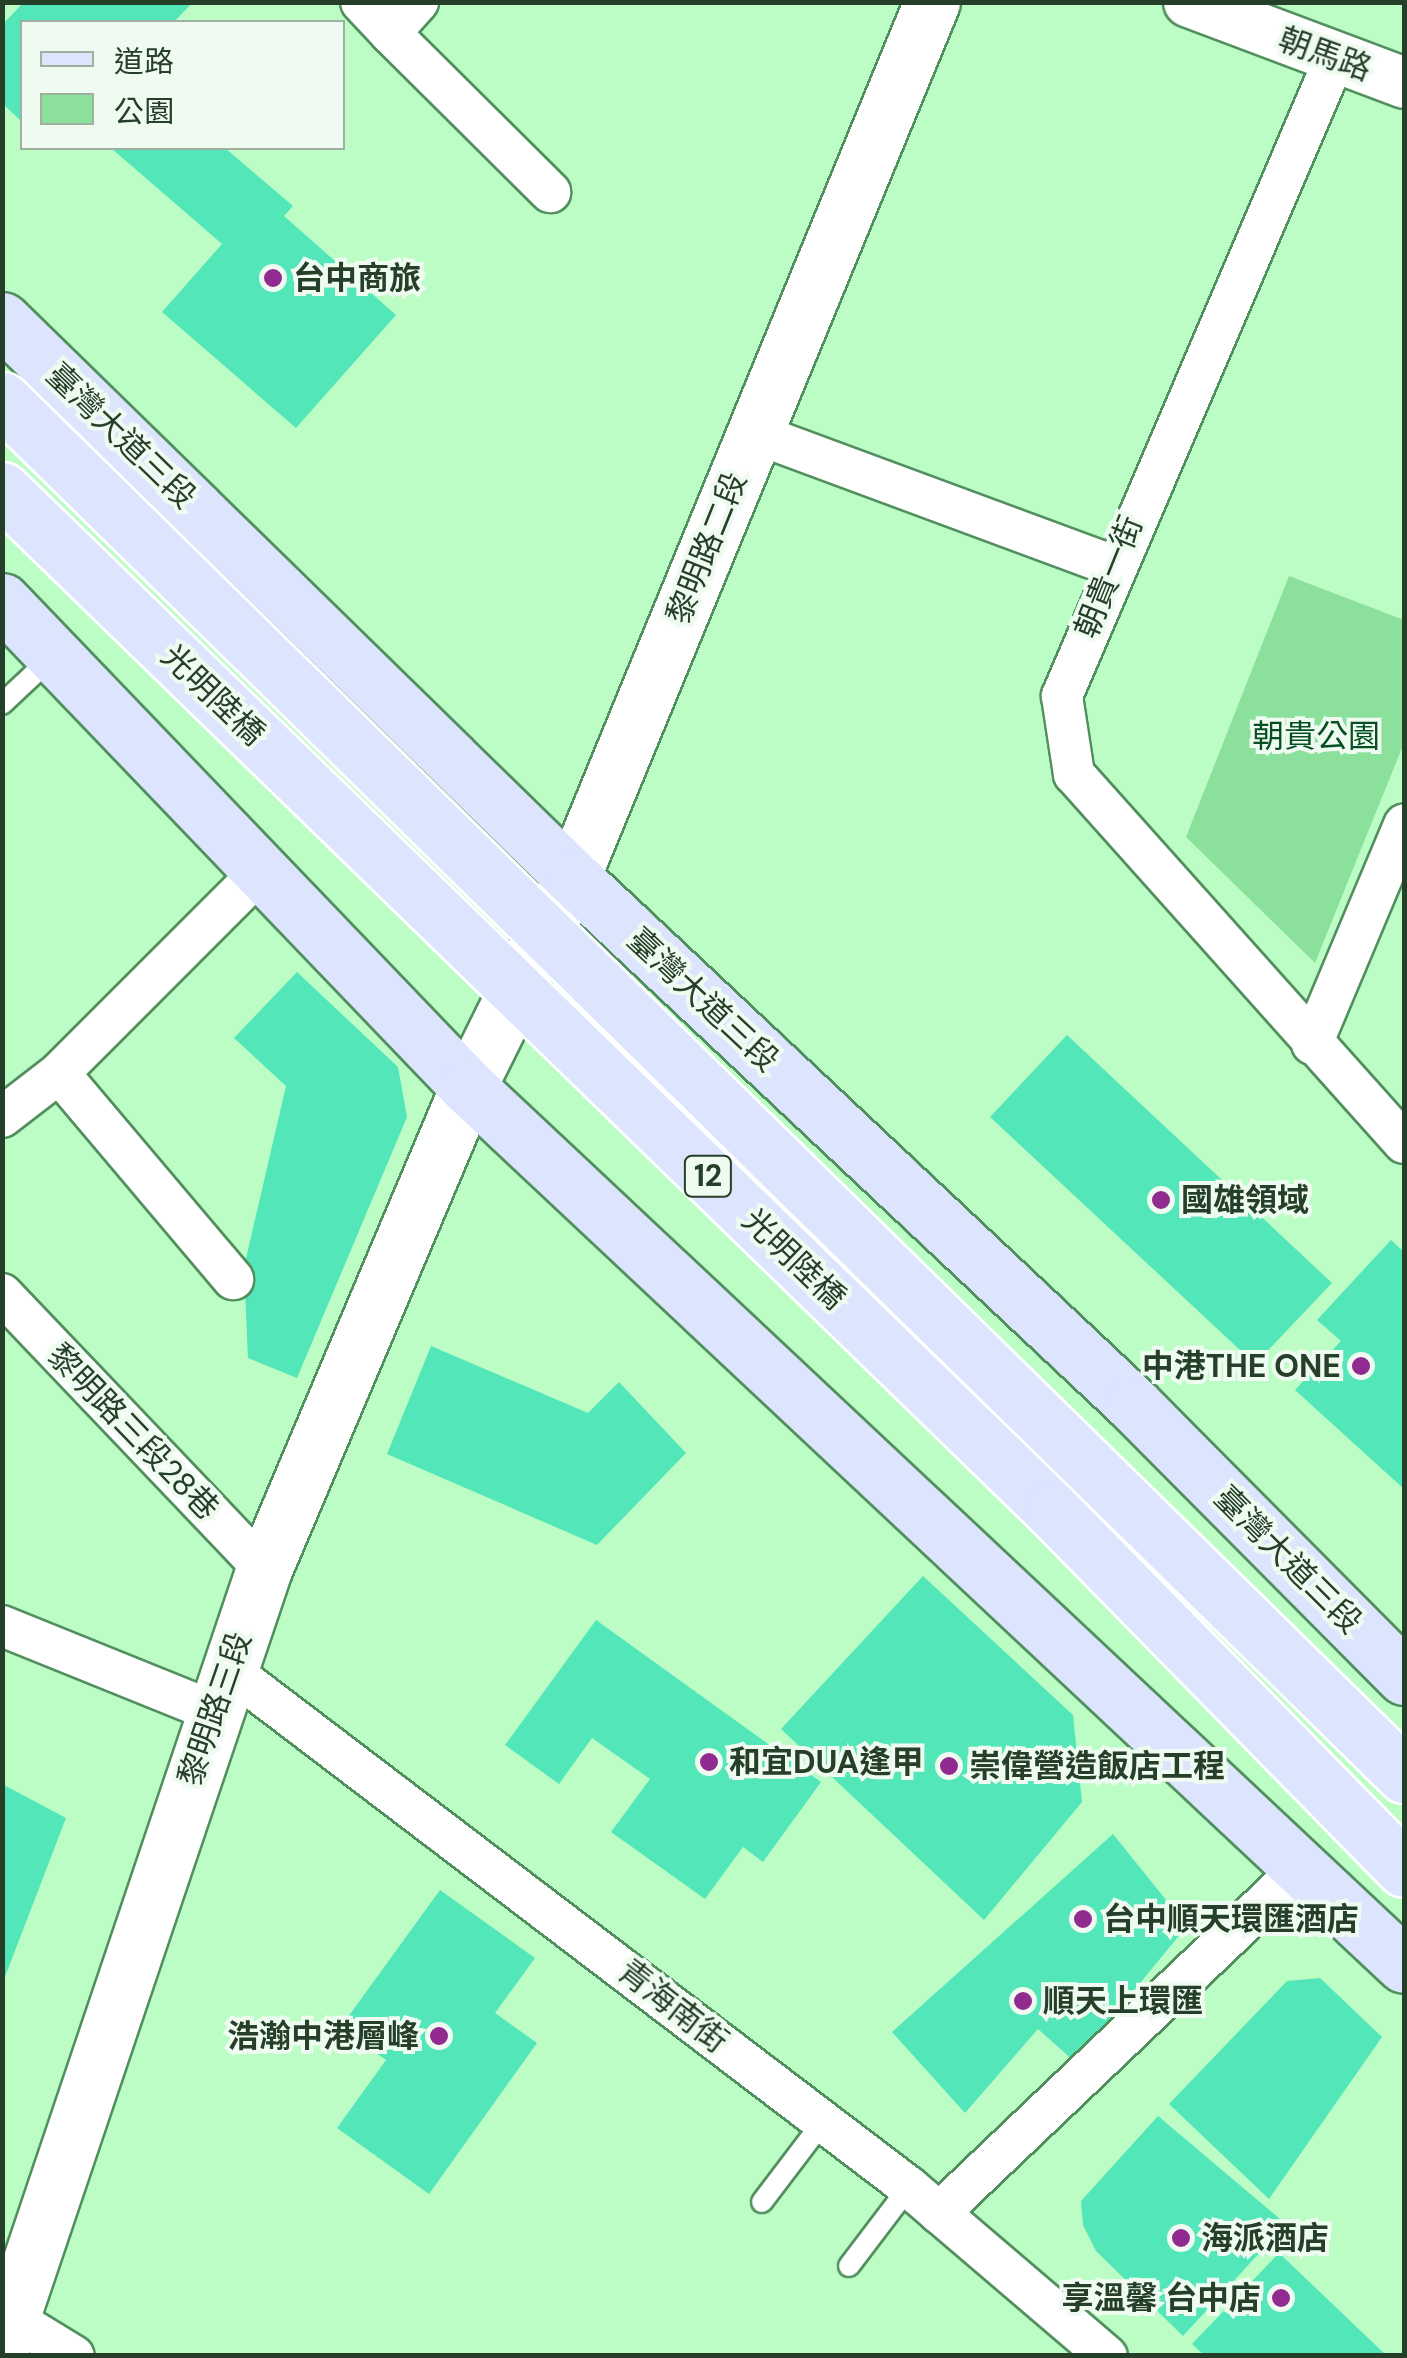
<!DOCTYPE html>
<html>
<head>
<meta charset="utf-8">
<style>
	body { margin:0 }
	#map { position:relative; width:1407px; height:2358px; overflow:hidden; background:#bcfdc6; font-family:"DM Sans","Noto Sans TC",sans-serif }
	div>[style] { position:absolute }
	[style*='--x'] { left:calc(var(--x)*1px); top:calc(var(--y)*1px); width:calc(var(--w)*1px); rotate:calc(var(--a)*1deg) }
	.green>* { inset:0; background:#8be19b }
	.building>* { inset:0; background:#52e6b9 }
	.roads { filter:drop-shadow(2px 0 #528f5e) drop-shadow(-2px 0 #528f5e) drop-shadow(0 2px #528f5e) drop-shadow(0 -2px #528f5e) }
	.service>* { height:20px; margin:-10px; padding:0 10px; transform-origin:10px; border-radius:10px; background:#fff }
	.minor>* { height:40px; margin:-20px; padding:0 20px; transform-origin:20px; border-radius:20px; background:#fff }
	.tertiary>* { height:50px; margin:-25px; padding:0 25px; transform-origin:25px; border-radius:25px; background:#fff }
	.secondary>* { height:55px; margin:-27.5px; padding:0 27.5px; transform-origin:27.5px; border-radius:27.5px; background:#fff }
	.primary>* { height:55px; margin:-27.5px; padding:0 27.5px; transform-origin:27.5px; border-radius:27.5px; background:#dce5fd }
	.bridges { filter:drop-shadow(2px 0 #fff) drop-shadow(-2px 0 #fff) drop-shadow(0 2px #fff) drop-shadow(0 -2px #fff) }
	.primary-bridge>* { height:55px; margin:-27.5px; padding:0 27.5px; transform-origin:27.5px; border-radius:27.5px; background:#dce5fd }
	.dots>* { width:28px; height:28px; translate:-50% -50%; box-sizing:border-box; border:5px solid #effbf0; border-radius:50% }
	span { translate:-50% -50%; white-space:nowrap; text-align:center; line-height:1.15; -webkit-text-stroke:8px #effbf0; paint-order:stroke }
	.shield-label span { padding:2px 8px; background:#effbf0; border:2px solid; border-radius:8px; -webkit-text-stroke-width:0 }
	.shield-label { font-size:30px; color:#253f29; font-weight:700 }
	.street-label { font-size:32px; color:#253f29 }
	.poi-label { font-size:32px; color:#253f29; font-weight:700 }
	.left { translate:0 -50%; text-align:left }
	.right { translate:-100% -50%; text-align:right }
	.park-label { font-size:32px; color:#055020 }
	.frame { position:absolute; inset:0; border:5px solid #253f29; pointer-events:none }
	.legend { position:absolute; left:20px; top:20px; width:325px; height:130px; box-sizing:border-box; background:#effbf0; border:2px solid #9eb0a0; margin:0; padding:12px 18px; list-style:none; font-size:30px; color:#253f29 }
	.legend li { display:flex; align-items:center; gap:20px; height:50px }
	.legend b { width:50px; border:2px solid #9eb0a0 }
</style>
</head>
<body>
<div id="map">
	<div class="green">
		<div style="clip-path:polygon(1289px 576px,1404px 620px,1404px 743px,1315px 963px,1186px 837px)"></div>
	</div>
	<div class="building">
		<div style="clip-path:polygon(24px 2px,193px 2px,174px 22px,22px 22px,22px 122px,2px 103px,2px 25px)"></div>
		<div style="clip-path:polygon(111px 148px,225px 148px,293px 206px,284px 216px,396px 315px,296px 428px,162px 312px,222px 244px)"></div>
		<div style="clip-path:polygon(297px 972px,398px 1067px,407px 1117px,297px 1378px,248px 1358px,244px 1267px,286px 1086px,234px 1038px)"></div>
		<div style="clip-path:polygon(1067px 1035px,1332px 1283px,1255px 1364px,990px 1117px)"></div>
		<div style="clip-path:polygon(1391px 1240px,1404px 1252px,1404px 1489px,1295px 1390px,1341px 1341px,1317px 1320px)"></div>
		<div style="clip-path:polygon(431px 1346px,588px 1413px,619px 1382px,686px 1453px,597px 1545px,387px 1454px)"></div>
		<div style="clip-path:polygon(923px 1576px,1073px 1715px,1082px 1802px,984px 1920px,781px 1729px)"></div>
		<div style="clip-path:polygon(596px 1620px,821px 1782px,763px 1862px,743px 1847px,705px 1899px,611px 1832px,650px 1779px,592px 1738px,559px 1784px,505px 1745px)"></div>
		<div style="clip-path:polygon(2px 1784px,66px 1818px,3px 1982px,2px 1982px)"></div>
		<div style="clip-path:polygon(1113px 1834px,1187px 1926px,1075px 2062px,1038px 2029px,965px 2113px,892px 2032px)"></div>
		<div style="clip-path:polygon(440px 1890px,535px 1958px,495px 2013px,537px 2043px,429px 2194px,337px 2128px,386px 2060px,340px 2028px)"></div>
		<div style="clip-path:polygon(1320px 1978px,1382px 2037px,1269px 2199px,1169px 2104px,1287px 1981px)"></div>
		<div style="clip-path:polygon(1158px 2116px,1286px 2224px,1183px 2336px,1096px 2251px,1083px 2225px,1081px 2201px)"></div>
		<div style="clip-path:polygon(1279px 2253px,1387px 2356px,1205px 2356px,1192px 2344px)"></div>
	</div>
	<div class="roads">
		<div class="service">
			<div style="--x:2;--y:704;--w:69;--a:-43.2"></div>
			<div style="--x:762;--y:2202;--w:99;--a:-52.8"></div>
			<div style="--x:849;--y:2266;--w:99;--a:-52.8"></div>
		</div>
		<div class="minor">
			<div style="--x:361;--y:2;--w:42;--a:46.9"></div>
			<div style="--x:390;--y:33;--w:42;--a:-47.9"></div>
			<div style="--x:390;--y:33;--w:226;--a:44.8"></div>
			<div style="--x:1335;--y:58;--w:694;--a:113.17"></div>
			<div style="--x:1062;--y:696;--w:79;--a:81.3"></div>
			<div style="--x:1074;--y:774;--w:495;--a:48.2"></div>
			<div style="--x:754;--y:433;--w:381;--a:20.3"></div>
			<div style="--x:1312;--y:1044;--w:238;--a:-67.2"></div>
			<div style="--x:59;--y:1073;--w:270;--a:49.8"></div>
			<div style="--x:2;--y:1117;--w:72;--a:-37.7"></div>
			<div style="--x:59;--y:1073;--w:288;--a:-45"></div>
			<div style="--x:2;--y:1294;--w:380;--a:46.4"></div>
			<div style="--x:2;--y:1626;--w:227;--a:22"></div>
			<div style="--x:228;--y:1669;--w:856;--a:37.26"></div>
			<div style="--x:909;--y:2187;--w:260;--a:40.5"></div>
			<div style="--x:939;--y:2213;--w:499;--a:-43.6"></div>
			<div style="--x:2;--y:2312;--w:84;--a:31.4"></div>
		</div>
		<div class="tertiary">
			<div style="--x:1189;--y:2;--w:230;--a:20.6"></div>
		</div>
		<div class="secondary">
			<div style="--x:2;--y:2346;--w:820;--a:-71.37"></div>
			<div style="--x:264;--y:1569;--w:523;--a:-67.06"></div>
			<div style="--x:468;--y:1087;--w:234;--a:-63.7"></div>
			<div style="--x:572;--y:877;--w:946;--a:-67.64"></div>
		</div>
		<div class="primary">
			<div style="--x:2;--y:320;--w:797;--a:44.34"></div>
			<div style="--x:572;--y:877;--w:770;--a:43.21"></div>
			<div style="--x:1133;--y:1404;--w:385;--a:45.2"></div>
			<div style="--x:2;--y:601;--w:673;--a:46.2"></div>
			<div style="--x:468;--y:1087;--w:1283;--a:43.17"></div>
		</div>
	</div>
	<div class="bridges">
		<div class="primary-bridge">
			<div style="--x:2;--y:400;--w:1964;--a:44.44"></div>
			<div style="--x:2;--y:490;--w:1462;--a:44.17"></div>
			<div style="--x:1051;--y:1509;--w:504;--a:45.56"></div>
		</div>
	</div>
	<div class="dots">
		<div style="left:273px;top:278px;background:#922b8f"></div>
		<div style="left:1161px;top:1200px;background:#922b8f"></div>
		<div style="left:1361px;top:1366px;background:#922b8f"></div>
		<div style="left:709px;top:1762px;background:#922b8f"></div>
		<div style="left:949px;top:1766px;background:#922b8f"></div>
		<div style="left:1083px;top:1919px;background:#922b8f"></div>
		<div style="left:1023px;top:2001px;background:#922b8f"></div>
		<div style="left:439px;top:2036px;background:#922b8f"></div>
		<div style="left:1181px;top:2238px;background:#922b8f"></div>
		<div style="left:1281px;top:2298px;background:#922b8f"></div>
	</div>
	<div class="shield-label">
		<span style="left:708px;top:1176px">12</span>
	</div>
	<div class="street-label">
		<span style="left:1325px;top:54px;rotate:20deg">朝馬路</span>
		<span style="left:121px;top:436px;rotate:44deg">臺灣大道三段</span>
		<span style="left:707px;top:548px;rotate:-68deg">黎明路二段</span>
		<span style="left:1109px;top:577px;rotate:-68deg">朝貴一街</span>
		<span style="left:213px;top:695px;rotate:44deg">光明陸橋</span>
		<span style="left:703px;top:1000px;rotate:43deg">臺灣大道三段</span>
		<span style="left:794px;top:1259px;rotate:44deg">光明陸橋</span>
		<span style="left:133px;top:1432px;rotate:46deg">黎明路三段28巷</span>
		<span style="left:1288px;top:1560px;rotate:45deg">臺灣大道三段</span>
		<span style="left:215px;top:1709px;rotate:-71deg">黎明路三段</span>
		<span style="left:673px;top:2006px;rotate:38deg">青海南街</span>
	</div>
	<div class="poi-label">
		<span class="left" style="left:293px;top:278px">台中商旅</span>
		<span class="left" style="left:1181px;top:1200px">國雄領域</span>
		<span class="right" style="left:1341px;top:1366px">中港THE ONE</span>
		<span class="left" style="left:729px;top:1762px">和宜DUA逢甲</span>
		<span class="left" style="left:969px;top:1766px">崇偉營造飯店工程</span>
		<span class="left" style="left:1103px;top:1919px">台中順天環匯酒店</span>
		<span class="left" style="left:1043px;top:2001px">順天上環匯</span>
		<span class="right" style="left:419px;top:2036px">浩瀚中港層峰</span>
		<span class="left" style="left:1201px;top:2238px">海派酒店</span>
		<span class="right" style="left:1261px;top:2298px">享溫馨 台中店</span>
	</div>
	<div class="park-label">
		<span style="left:1316px;top:736px">朝貴公園</span>
	</div>
	<div class="frame"></div>
	<ul class="legend">
	<li><b style="height:12px;background:#dce5fd"></b>道路</li>
	<li><b style="height:28px;background:#8be19b"></b>公園</li>
	</ul>
</div>
</body>
</html>
